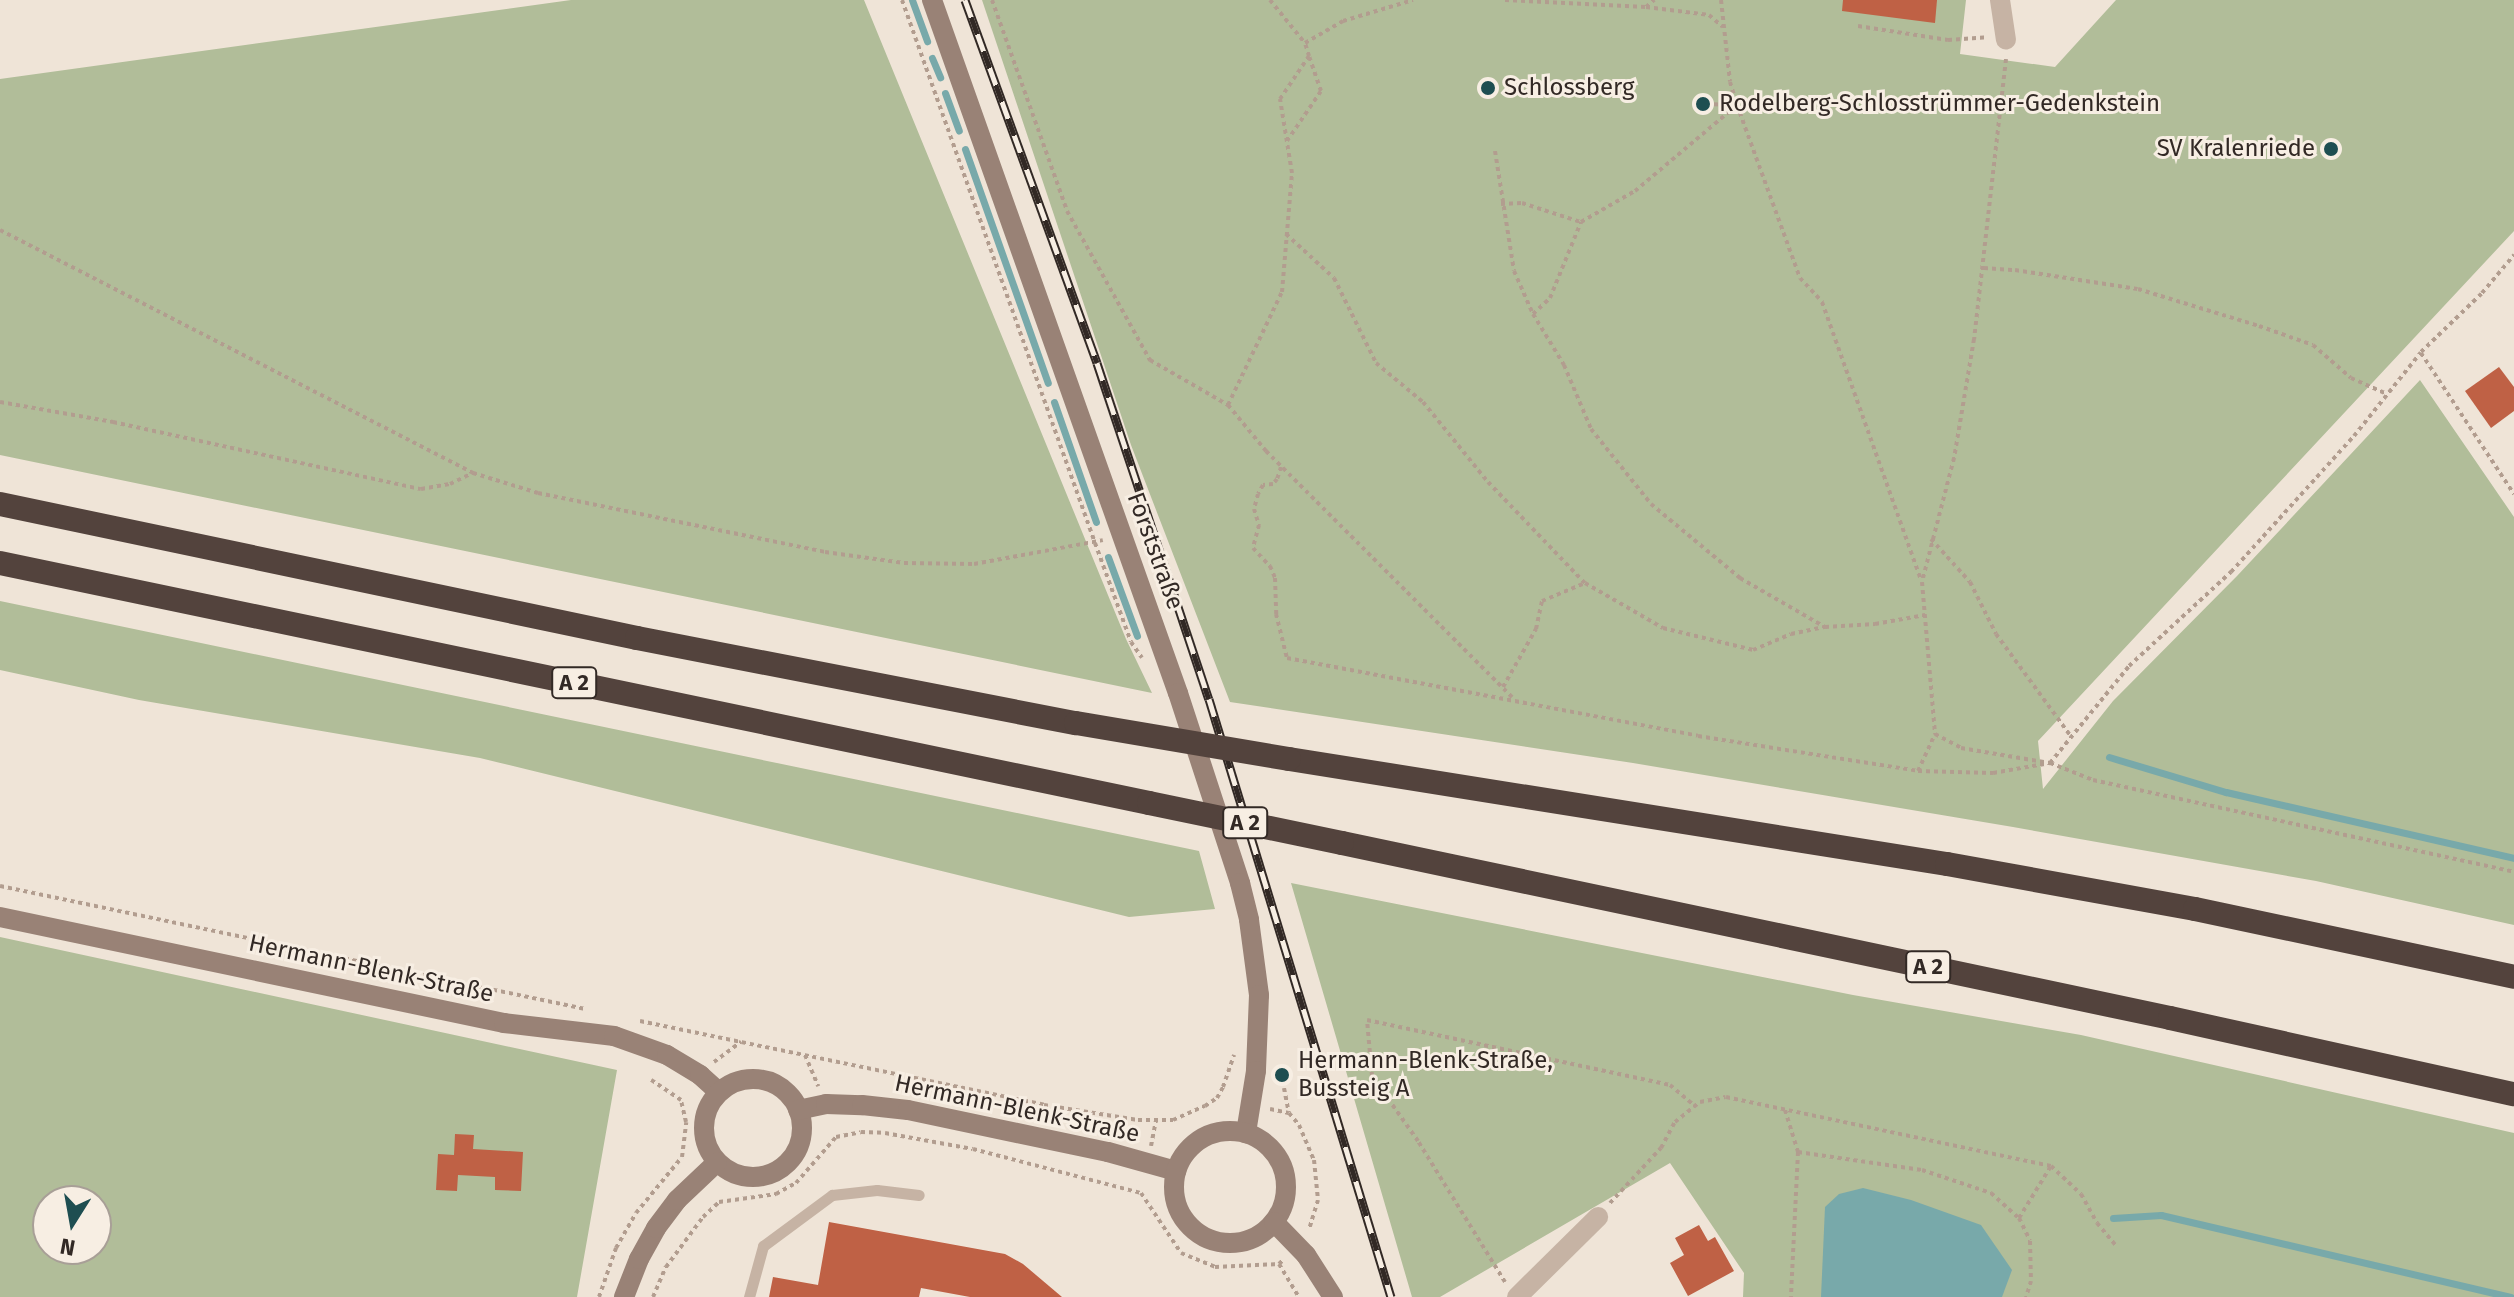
<!DOCTYPE html>
<html>
<head>
<meta charset="utf-8">
<style>
	body { margin:0 }
	#map { position:relative; width:2514px; height:1297px; overflow:hidden; background:#efe4d7; font-family:"Fira Sans",sans-serif }
	div>[style] { position:absolute }
	[style*='--x'] { left:calc(var(--x)*1px); top:calc(var(--y)*1px); width:calc(var(--w)*1px); rotate:calc(var(--a)*1deg) }
	.green>* { inset:0; background:#b1bd99 }
	.water>* { inset:0; background:#78a9aa }
	.stream>* { height:7px; margin:-3.5px; padding:0 3.5px; transform-origin:3.5px; border-radius:3.5px; background:#78a9aa }
	.building>* { inset:0; background:#bf6145 }
	.path>* { height:4px; margin-top:-2px; transform-origin:0; background:repeating-linear-gradient(90deg,#b29d8f 0 4px,transparent 0 8px) }
	.lane>* { height:11px; margin:-5.5px; padding:0 5.5px; transform-origin:5.5px; border-radius:5.5px; background:#c6b3a4 }
	.street>* { height:20px; margin:-10px; padding:0 10px; transform-origin:10px; border-radius:10px; background:#c6b3a4 }
	.secondary>* { height:20px; margin:-10px; padding:0 10px; transform-origin:10px; border-radius:10px; background:#998276 }
	.secondary>.ring { margin:-10px; padding:0; box-sizing:content-box; background:none; border:20px solid #998276; border-radius:50% }
	.highway>* { height:24px; margin:-12px; padding:0 12px; transform-origin:12px; border-radius:12px; background:#53433d }
	.rail>* { height:9px; margin-top:-4.5px; transform-origin:0; background:repeating-linear-gradient(90deg,#f7eee3 0 18px,#322925 0 36px); box-sizing:border-box; border-block:2px solid #322925 }
	.highway-bridge>* { height:24px; margin:-12px; padding:0 12px; transform-origin:12px; border-radius:12px; background:#53433d }
	.dots>* { width:22px; height:22px; translate:-50% -50%; box-sizing:border-box; border:4px solid #f7eee3; border-radius:50% }
	span { translate:-50% -50%; white-space:nowrap; text-align:center; line-height:1.15; -webkit-text-stroke:6px #f7eee3; paint-order:stroke }
	.shield-label span { padding:2px 6px; background:#f7eee3; border:2px solid; border-radius:6px; -webkit-text-stroke-width:0 }
	.shield-label { font-size:22px; color:#322925; font-weight:700 }
	.poi-label { font-size:24px; color:#322925 }
	.left { translate:0 -50%; text-align:left }
	.right { translate:-100% -50%; text-align:right }
	.street-label { font-size:24px; color:#322925 }
	.north { position:absolute; left:32px; top:1185px; width:80px; height:80px; box-sizing:border-box; background:#f7eee3; border:2px solid #a89f97; border-radius:50%; rotate:191deg; font-size:22px; font-weight:700; line-height:32px; text-align:center; color:#322925 }
	.north::after { content:''; display:block; margin:auto; width:28px; height:36px; background:#1e4e51; clip-path:polygon(50% 0,100% 100%,50% 72%,0 100%) }
</style>
</head>
<body>
<div id="map">
	<div class="green">
		<div style="clip-path:polygon(571px 0,864px 0,1126px 639px,1152px 693px,0 455px,0 79px)"></div>
		<div style="clip-path:polygon(982px 0,1966px 0,1960px 54px,2055px 67px,2116px 0,2514px 0,2514px 231px,2038px 741px,2043px 789px,2113px 701px,2237px 576px,2420px 380px,2514px 517px,2514px 925px,2316px 881px,2013px 827px,1633px 763px,1230px 702px,1131px 445px)"></div>
		<div style="clip-path:polygon(0 601px,1199px 851px,1215px 909px,1129px 917px,480px 758px,139px 700px,0 670px)"></div>
		<div style="clip-path:polygon(1291px 883px,1853px 995px,2081px 1035px,2514px 1133px,2514px 1297px,1743px 1297px,1744px 1273px,1670px 1163px,1440px 1297px,1412px 1297px)"></div>
		<div style="clip-path:polygon(evenodd,0 937px,617px 1070px,577px 1297px,0 1297px,0 937px,48px 1201px,96px 1201px,96px 1249px,48px 1249px,48px 1201px)"></div>
	</div>
	<div class="water">
		<div style="clip-path:polygon(1863px 1188px,1911px 1200px,1981px 1225px,2012px 1270px,2002px 1297px,1821px 1297px,1825px 1207px,1839px 1194px)"></div>
	</div>
	<div class="stream">
		<div style="--x:912;--y:0;--w:44;--a:69.9"></div>
		<div style="--x:932;--y:58;--w:21;--a:67"></div>
		<div style="--x:945;--y:93;--w:40;--a:69.8"></div>
		<div style="--x:965;--y:149;--w:248;--a:70.5"></div>
		<div style="--x:1054;--y:402;--w:127;--a:70.7"></div>
		<div style="--x:1108;--y:557;--w:84;--a:69.8"></div>
		<div style="--x:2109;--y:757;--w:122;--a:16.7"></div>
		<div style="--x:2226;--y:792;--w:295;--a:12.9"></div>
		<div style="--x:2113;--y:1218;--w:48;--a:-3.6"></div>
		<div style="--x:2161;--y:1215;--w:359;--a:13.2"></div>
	</div>
	<div class="building">
		<div style="clip-path:polygon(1843px 0,1937px 0,1935px 23px,1842px 11px)"></div>
		<div style="clip-path:polygon(2499px 367px,2514px 387px,2514px 411px,2491px 428px,2465px 391px)"></div>
		<div style="clip-path:polygon(455px 1134px,474px 1135px,473px 1149px,523px 1152px,521px 1191px,495px 1190px,495px 1177px,458px 1175px,457px 1191px,436px 1190px,438px 1154px,454px 1155px)"></div>
		<div style="clip-path:polygon(829px 1222px,1005px 1254px,1023px 1264px,1062px 1297px,970px 1297px,921px 1288px,919px 1297px,769px 1297px,773px 1277px,818px 1285px)"></div>
		<div style="clip-path:polygon(1699px 1225px,1708px 1241px,1715px 1237px,1734px 1271px,1688px 1296px,1670px 1263px,1684px 1255px,1675px 1238px)"></div>
	</div>
	<div class="path">
		<div style="--x:902;--y:0;--w:576;--a:70.43"></div>
		<div style="--x:1095;--y:543;--w:105;--a:70"></div>
		<div style="--x:1131;--y:642;--w:19;--a:55"></div>
		<div style="--x:992;--y:0;--w:224;--a:70.4"></div>
		<div style="--x:1067;--y:211;--w:171;--a:60.9"></div>
		<div style="--x:1150;--y:360;--w:90;--a:30"></div>
		<div style="--x:1228;--y:405;--w:60;--a:50.4"></div>
		<div style="--x:1266;--y:451;--w:348;--a:45"></div>
		<div style="--x:1270;--y:0;--w:55;--a:50.9"></div>
		<div style="--x:1505;--y:0;--w:141;--a:2.8"></div>
		<div style="--x:1646;--y:7;--w:11;--a:-41"></div>
		<div style="--x:1721;--y:0;--w:82;--a:83.7"></div>
		<div style="--x:1730;--y:82;--w:24;--a:73"></div>
		<div style="--x:1737;--y:105;--w:184;--a:70"></div>
		<div style="--x:1800;--y:278;--w:33;--a:47"></div>
		<div style="--x:1822;--y:302;--w:295;--a:70.4"></div>
		<div style="--x:1646;--y:7;--w:64;--a:7.2"></div>
		<div style="--x:1709;--y:15;--w:18;--a:41"></div>
		<div style="--x:1858;--y:26;--w:91;--a:8.8"></div>
		<div style="--x:1948;--y:40;--w:39;--a:-4"></div>
		<div style="--x:2006;--y:59;--w:282;--a:96.5"></div>
		<div style="--x:1974;--y:339;--w:121;--a:99.5"></div>
		<div style="--x:1954;--y:458;--w:128;--a:104.5"></div>
		<div style="--x:1922;--y:582;--w:153;--a:85.1"></div>
		<div style="--x:1935;--y:734;--w:30;--a:28"></div>
		<div style="--x:1961;--y:748;--w:90;--a:9.6"></div>
		<div style="--x:2050;--y:763;--w:46;--a:21.6"></div>
		<div style="--x:2093;--y:780;--w:431;--a:12.3"></div>
		<div style="--x:1706;--y:104;--w:29;--a:2"></div>
		<div style="--x:1287;--y:141;--w:60;--a:-55.8"></div>
		<div style="--x:1321;--y:91;--w:37;--a:-109"></div>
		<div style="--x:1495;--y:151;--w:121;--a:81"></div>
		<div style="--x:1514;--y:271;--w:47;--a:66.2"></div>
		<div style="--x:1533;--y:314;--w:60;--a:58.7"></div>
		<div style="--x:1564;--y:365;--w:69;--a:67.1"></div>
		<div style="--x:1591;--y:429;--w:96;--a:51.3"></div>
		<div style="--x:1651;--y:504;--w:116;--a:39.7"></div>
		<div style="--x:1740;--y:578;--w:98;--a:30"></div>
		<div style="--x:1825;--y:627;--w:50;--a:-3.4"></div>
		<div style="--x:1875;--y:624;--w:51;--a:-10.2"></div>
		<div style="--x:1501;--y:204;--w:21;--a:-3"></div>
		<div style="--x:1522;--y:203;--w:62;--a:17.9"></div>
		<div style="--x:0;--y:230;--w:532;--a:27.19"></div>
		<div style="--x:473;--y:473;--w:68;--a:17.1"></div>
		<div style="--x:538;--y:493;--w:293;--a:11.6"></div>
		<div style="--x:825;--y:552;--w:80;--a:7.9"></div>
		<div style="--x:904;--y:563;--w:70;--a:0.8"></div>
		<div style="--x:974;--y:564;--w:131;--a:-10.5"></div>
		<div style="--x:1286;--y:234;--w:65;--a:42.5"></div>
		<div style="--x:1334;--y:278;--w:95;--a:63.7"></div>
		<div style="--x:1376;--y:363;--w:61;--a:39.7"></div>
		<div style="--x:1423;--y:402;--w:103;--a:50.9"></div>
		<div style="--x:1488;--y:482;--w:140;--a:46.2"></div>
		<div style="--x:1585;--y:583;--w:90;--a:30"></div>
		<div style="--x:1663;--y:628;--w:93;--a:13.7"></div>
		<div style="--x:1753;--y:650;--w:41;--a:-22.8"></div>
		<div style="--x:1791;--y:634;--w:35;--a:-12"></div>
		<div style="--x:1984;--y:268;--w:31;--a:4"></div>
		<div style="--x:2015;--y:270;--w:124;--a:8.8"></div>
		<div style="--x:2138;--y:289;--w:127;--a:17"></div>
		<div style="--x:2259;--y:326;--w:57;--a:19.4"></div>
		<div style="--x:2313;--y:345;--w:50;--a:41"></div>
		<div style="--x:2351;--y:378;--w:39;--a:24"></div>
		<div style="--x:1533;--y:314;--w:23;--a:-43"></div>
		<div style="--x:1550;--y:298;--w:82;--a:-67.8"></div>
		<div style="--x:1581;--y:222;--w:62;--a:-29.9"></div>
		<div style="--x:1635;--y:191;--w:133;--a:-40.1"></div>
		<div style="--x:2421;--y:353;--w:169;--a:56.6"></div>
		<div style="--x:0;--y:402;--w:115;--a:10"></div>
		<div style="--x:113;--y:422;--w:315;--a:12.3"></div>
		<div style="--x:421;--y:489;--w:29;--a:-10"></div>
		<div style="--x:450;--y:484;--w:25;--a:-26"></div>
		<div style="--x:1228;--y:405;--w:125;--a:-64.5"></div>
		<div style="--x:1282;--y:292;--w:119;--a:-85.2"></div>
		<div style="--x:1292;--y:173;--w:75;--a:-99.2"></div>
		<div style="--x:1280;--y:99;--w:52;--a:-56"></div>
		<div style="--x:1309;--y:56;--w:14;--a:-107"></div>
		<div style="--x:1305;--y:43;--w:44;--a:-30.1"></div>
		<div style="--x:1343;--y:21;--w:73;--a:-16.7"></div>
		<div style="--x:1281;--y:467;--w:13;--a:108"></div>
		<div style="--x:1277;--y:479;--w:6;--a:129"></div>
		<div style="--x:1273;--y:484;--w:10;--a:174"></div>
		<div style="--x:1263;--y:485;--w:10;--a:119"></div>
		<div style="--x:1258;--y:494;--w:16;--a:105"></div>
		<div style="--x:1254;--y:509;--w:17;--a:73"></div>
		<div style="--x:1259;--y:525;--w:24;--a:105"></div>
		<div style="--x:1253;--y:548;--w:25;--a:47"></div>
		<div style="--x:1270;--y:566;--w:13;--a:67"></div>
		<div style="--x:1275;--y:578;--w:36;--a:88"></div>
		<div style="--x:1276;--y:614;--w:45;--a:76"></div>
		<div style="--x:1287;--y:658;--w:418;--a:10.7"></div>
		<div style="--x:1698;--y:736;--w:223;--a:9"></div>
		<div style="--x:1918;--y:771;--w:75;--a:1.5"></div>
		<div style="--x:1993;--y:773;--w:58;--a:-10"></div>
		<div style="--x:2050;--y:763;--w:125;--a:-50.8"></div>
		<div style="--x:2129;--y:666;--w:139;--a:-42.7"></div>
		<div style="--x:2231;--y:572;--w:183;--a:-47.9"></div>
		<div style="--x:2354;--y:436;--w:107;--a:-51.4"></div>
		<div style="--x:2421;--y:352;--w:85;--a:-44"></div>
		<div style="--x:2482;--y:293;--w:50;--a:-49.9"></div>
		<div style="--x:1931;--y:539;--w:58;--a:47.8"></div>
		<div style="--x:1970;--y:582;--w:58;--a:63.4"></div>
		<div style="--x:1996;--y:634;--w:125;--a:53.8"></div>
		<div style="--x:1503;--y:687;--w:67;--a:-60.4"></div>
		<div style="--x:1536;--y:629;--w:29;--a:-78"></div>
		<div style="--x:1542;--y:601;--w:47;--a:-22.7"></div>
		<div style="--x:1918;--y:771;--w:41;--a:-65.3"></div>
		<div style="--x:0;--y:886;--w:598;--a:11.87"></div>
		<div style="--x:640;--y:1021;--w:413;--a:11.7"></div>
		<div style="--x:1044;--y:1105;--w:95;--a:9.1"></div>
		<div style="--x:1138;--y:1120;--w:35;--a:0"></div>
		<div style="--x:1173;--y:1120;--w:35;--a:-24"></div>
		<div style="--x:1205;--y:1106;--w:14;--a:-34"></div>
		<div style="--x:1217;--y:1098;--w:13;--a:-61"></div>
		<div style="--x:1223;--y:1087;--w:34;--a:-71"></div>
		<div style="--x:805;--y:1055;--w:34;--a:67"></div>
		<div style="--x:714;--y:1062;--w:34;--a:-37"></div>
		<div style="--x:1284;--y:1088;--w:25;--a:79"></div>
		<div style="--x:1270;--y:1109;--w:19;--a:12"></div>
		<div style="--x:1289;--y:1113;--w:16;--a:50"></div>
		<div style="--x:1299;--y:1125;--w:38;--a:67"></div>
		<div style="--x:1314;--y:1160;--w:40;--a:84.3"></div>
		<div style="--x:1318;--y:1200;--w:30;--a:107"></div>
		<div style="--x:1785;--y:1110;--w:44;--a:72.8"></div>
		<div style="--x:1798;--y:1152;--w:145;--a:92.8"></div>
		<div style="--x:1151;--y:1146;--w:25;--a:-79"></div>
		<div style="--x:1798;--y:1152;--w:125;--a:8.3"></div>
		<div style="--x:1922;--y:1170;--w:73;--a:18.4"></div>
		<div style="--x:1991;--y:1193;--w:38;--a:42"></div>
		<div style="--x:2019;--y:1218;--w:25;--a:64"></div>
		<div style="--x:2030;--y:1241;--w:40;--a:88.6"></div>
		<div style="--x:2031;--y:1281;--w:17;--a:107"></div>
		<div style="--x:1610;--y:1203;--w:75;--a:-47.2"></div>
		<div style="--x:1661;--y:1148;--w:30;--a:-62"></div>
		<div style="--x:1675;--y:1122;--w:32;--a:-39"></div>
		<div style="--x:1700;--y:1102;--w:26;--a:-11"></div>
		<div style="--x:1726;--y:1097;--w:332;--a:12"></div>
		<div style="--x:2051;--y:1166;--w:41;--a:43"></div>
		<div style="--x:2081;--y:1194;--w:33;--a:61"></div>
		<div style="--x:2097;--y:1223;--w:31;--a:50"></div>
		<div style="--x:2019;--y:1218;--w:61;--a:-58.4"></div>
		<div style="--x:1279;--y:1264;--w:39;--a:59"></div>
		<div style="--x:1505;--y:1282;--w:166;--a:-121.7"></div>
		<div style="--x:1418;--y:1141;--w:80;--a:-125.3"></div>
		<div style="--x:1372;--y:1076;--w:56;--a:-95.1"></div>
		<div style="--x:1367;--y:1020;--w:310;--a:12.1"></div>
		<div style="--x:1670;--y:1085;--w:33;--a:40"></div>
		<div style="--x:599;--y:1297;--w:52;--a:-70.9"></div>
		<div style="--x:616;--y:1248;--w:40;--a:-60.3"></div>
		<div style="--x:636;--y:1213;--w:72;--a:-50.6"></div>
		<div style="--x:682;--y:1157;--w:35;--a:-83"></div>
		<div style="--x:686;--y:1122;--w:23;--a:-103"></div>
		<div style="--x:681;--y:1100;--w:36;--a:-146"></div>
		<div style="--x:653;--y:1297;--w:33;--a:-67"></div>
		<div style="--x:666;--y:1267;--w:62;--a:-53.5"></div>
		<div style="--x:703;--y:1217;--w:22;--a:-43"></div>
		<div style="--x:719;--y:1202;--w:58;--a:-8"></div>
		<div style="--x:776;--y:1194;--w:23;--a:-29"></div>
		<div style="--x:796;--y:1183;--w:61;--a:-49"></div>
		<div style="--x:836;--y:1137;--w:25;--a:-11"></div>
		<div style="--x:861;--y:1132;--w:24;--a:2"></div>
		<div style="--x:885;--y:1133;--w:89;--a:10.3"></div>
		<div style="--x:973;--y:1149;--w:174;--a:14.7"></div>
		<div style="--x:1141;--y:1193;--w:72;--a:56.3"></div>
		<div style="--x:1181;--y:1253;--w:37;--a:22"></div>
		<div style="--x:1215;--y:1267;--w:64;--a:-2.7"></div>
		<div style="--x:1279;--y:1264;--w:6;--a:-45"></div>
	</div>
	<div class="lane">
		<div style="--x:749;--y:1297;--w:53;--a:-74.6"></div>
		<div style="--x:763;--y:1246;--w:86;--a:-36.5"></div>
		<div style="--x:832;--y:1195;--w:45;--a:-6.3"></div>
		<div style="--x:877;--y:1190;--w:42;--a:6.8"></div>
	</div>
	<div class="street">
		<div style="--x:2000;--y:0;--w:40;--a:81.5"></div>
		<div style="--x:1517;--y:1297;--w:114;--a:-44.6"></div>
	</div>
	<div class="secondary">
		<div style="--x:932;--y:0;--w:735;--a:70.46"></div>
		<div style="--x:1178;--y:693;--w:200;--a:71.9"></div>
		<div style="--x:1240;--y:883;--w:38;--a:76"></div>
		<div style="--x:1249;--y:920;--w:76;--a:82.4"></div>
		<div style="--x:1259;--y:995;--w:76;--a:92.3"></div>
		<div style="--x:1256;--y:1071;--w:63;--a:99.2"></div>
		<div style="--x:0;--y:917;--w:515;--a:11.88"></div>
		<div style="--x:504;--y:1023;--w:111;--a:6.7"></div>
		<div style="--x:614;--y:1036;--w:56;--a:19.7"></div>
		<div style="--x:667;--y:1055;--w:39;--a:31"></div>
		<div style="--x:700;--y:1075;--w:25;--a:42"></div>
		<div class="ring" style="left:704px;top:1079px;width:78px;height:78px"></div>
		<div style="--x:798;--y:1110;--w:29;--a:-12"></div>
		<div style="--x:826;--y:1104;--w:36;--a:2"></div>
		<div style="--x:862;--y:1105;--w:46;--a:6.2"></div>
		<div style="--x:908;--y:1110;--w:204;--a:11.9"></div>
		<div style="--x:1108;--y:1152;--w:71;--a:15.6"></div>
		<div class="ring" style="left:1174px;top:1131px;width:92px;height:92px"></div>
		<div style="--x:1274;--y:1222;--w:46;--a:45.9"></div>
		<div style="--x:1306;--y:1255;--w:50;--a:57.3"></div>
		<div style="--x:624;--y:1297;--w:41;--a:-68.5"></div>
		<div style="--x:639;--y:1259;--w:35;--a:-61"></div>
		<div style="--x:656;--y:1228;--w:35;--a:-53"></div>
		<div style="--x:677;--y:1200;--w:55;--a:-43.5"></div>
	</div>
	<div class="highway">
		<div style="--x:0;--y:504;--w:651;--a:11.88"></div>
		<div style="--x:637;--y:638;--w:447;--a:11"></div>
		<div style="--x:0;--y:563;--w:1174;--a:11.8"></div>
		<div style="--x:1289;--y:759;--w:666;--a:9.07"></div>
		<div style="--x:1947;--y:864;--w:252;--a:10.3"></div>
		<div style="--x:2195;--y:909;--w:326;--a:12"></div>
		<div style="--x:1342;--y:843;--w:846;--a:11.93"></div>
		<div style="--x:2170;--y:1018;--w:352;--a:12.5"></div>
	</div>
	<div class="rail">
		<div style="--x:965;--y:0;--w:386;--a:70"></div>
		<div style="--x:1097;--y:363;--w:354;--a:71.6"></div>
		<div style="--x:1209;--y:699;--w:625;--a:73.07"></div>
	</div>
	<div class="highway-bridge">
		<div style="--x:1076;--y:723;--w:216;--a:9.6"></div>
		<div style="--x:1149;--y:803;--w:197;--a:11.7"></div>
	</div>
	<div class="dots">
		<div style="left:1488px;top:88px;background:#1e4e51"></div>
		<div style="left:1703px;top:104px;background:#1e4e51"></div>
		<div style="left:2331px;top:149px;background:#1e4e51"></div>
		<div style="left:1282px;top:1075px;background:#1e4e51"></div>
	</div>
	<div class="shield-label">
		<span style="left:574px;top:683px">A 2</span>
		<span style="left:1245px;top:823px">A 2</span>
		<span style="left:1928px;top:967px">A 2</span>
	</div>
	<div class="poi-label">
		<span class="left" style="left:1504px;top:88px">Schlossberg</span>
		<span class="left" style="left:1719px;top:104px">Rodelberg-Schlosstrümmer-Gedenkstein</span>
		<span class="right" style="left:2315px;top:149px">SV Kralenriede</span>
		<span class="left" style="left:1298px;top:1075px">Hermann-Blenk-Straße,<br>Bussteig A</span>
	</div>
	<div class="street-label">
		<span style="left:1155px;top:551px;rotate:70deg">Forststraße</span>
		<span style="left:371px;top:969px;rotate:12deg">Hermann-Blenk-Straße</span>
		<span style="left:1017px;top:1109px;rotate:12deg">Hermann-Blenk-Straße</span>
	</div>
	<div class="north">N</div>
</div>
</body>
</html>
